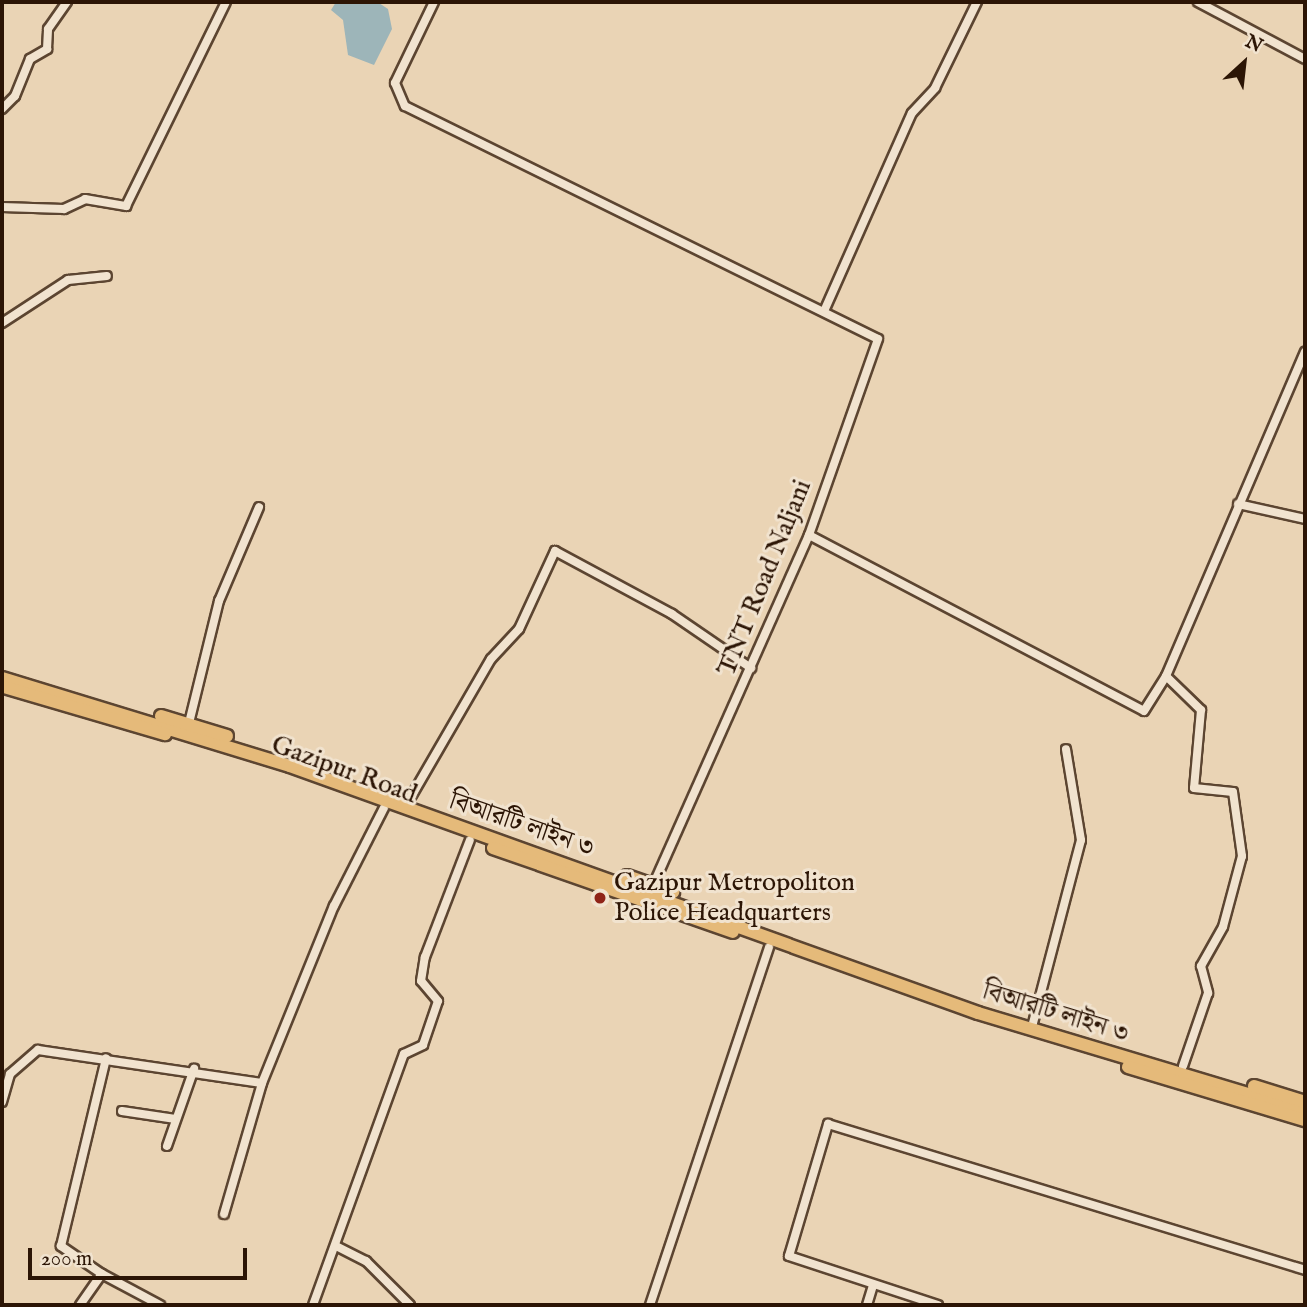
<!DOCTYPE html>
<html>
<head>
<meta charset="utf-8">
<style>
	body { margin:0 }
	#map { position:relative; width:1307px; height:1307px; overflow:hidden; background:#ead4b5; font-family:"IM FELL English","Noto Serif Bengali",serif }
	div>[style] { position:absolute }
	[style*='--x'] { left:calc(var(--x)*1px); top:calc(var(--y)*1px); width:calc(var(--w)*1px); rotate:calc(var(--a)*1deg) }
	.water>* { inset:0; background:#9db5b9 }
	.roads { filter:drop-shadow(2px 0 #5c4531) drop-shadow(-2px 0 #5c4531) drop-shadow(0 2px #5c4531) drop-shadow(0 -2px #5c4531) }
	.street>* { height:8px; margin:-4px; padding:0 4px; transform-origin:4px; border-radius:4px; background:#f1e3cf }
	.primary>* { height:12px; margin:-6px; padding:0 6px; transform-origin:6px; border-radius:6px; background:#e5ba7a }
	.dots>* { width:19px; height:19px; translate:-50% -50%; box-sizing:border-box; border:4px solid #f1e3cf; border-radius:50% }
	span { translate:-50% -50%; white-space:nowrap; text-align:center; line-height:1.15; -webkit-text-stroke:6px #f1e3cf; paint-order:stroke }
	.street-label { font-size:26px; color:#2c1505 }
	.poi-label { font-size:26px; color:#2c1505 }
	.left { translate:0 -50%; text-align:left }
	.frame { position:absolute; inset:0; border:4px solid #2c1505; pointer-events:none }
	.north { position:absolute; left:1209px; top:28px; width:70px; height:70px; -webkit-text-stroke:5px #f1e3cf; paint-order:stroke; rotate:27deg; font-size:19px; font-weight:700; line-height:28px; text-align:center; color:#2c1505 }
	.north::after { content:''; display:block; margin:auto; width:24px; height:32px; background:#2c1505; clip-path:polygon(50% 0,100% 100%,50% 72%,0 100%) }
	.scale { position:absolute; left:28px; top:1248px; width:219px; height:32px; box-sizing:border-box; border:4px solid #2c1505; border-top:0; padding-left:9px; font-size:21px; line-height:24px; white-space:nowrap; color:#2c1505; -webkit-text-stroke:5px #f1e3cf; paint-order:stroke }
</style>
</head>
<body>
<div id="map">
	<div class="water">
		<div style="clip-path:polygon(336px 2px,379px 3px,388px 9px,392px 29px,374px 65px,348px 55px,343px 20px,331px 10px)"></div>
	</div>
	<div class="roads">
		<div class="street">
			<div style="--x:434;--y:2;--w:90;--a:115.7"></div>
			<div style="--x:395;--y:83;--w:25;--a:67"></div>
			<div style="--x:405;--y:106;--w:527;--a:26.22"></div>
			<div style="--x:878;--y:339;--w:208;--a:109.4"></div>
			<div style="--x:809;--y:535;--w:383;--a:114"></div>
			<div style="--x:1198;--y:2;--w:121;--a:28"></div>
			<div style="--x:2;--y:109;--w:18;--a:-45"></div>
			<div style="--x:15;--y:96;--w:40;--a:-68"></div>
			<div style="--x:30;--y:59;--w:20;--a:-30"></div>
			<div style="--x:47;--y:49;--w:20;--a:-87"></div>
			<div style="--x:48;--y:29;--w:33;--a:-55"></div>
			<div style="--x:2;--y:207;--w:62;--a:1.8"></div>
			<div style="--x:64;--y:209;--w:23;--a:-25"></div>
			<div style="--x:85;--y:199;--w:42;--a:9.7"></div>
			<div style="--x:126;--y:206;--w:227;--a:-63.9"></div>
			<div style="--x:825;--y:309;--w:214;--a:-66.1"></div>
			<div style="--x:912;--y:113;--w:34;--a:-47"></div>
			<div style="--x:935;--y:88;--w:96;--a:-64"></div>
			<div style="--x:2;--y:323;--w:79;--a:-33.1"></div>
			<div style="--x:68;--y:280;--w:39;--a:-6"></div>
			<div style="--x:1238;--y:504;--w:69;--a:12.6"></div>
			<div style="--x:809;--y:535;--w:378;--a:27.7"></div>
			<div style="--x:1144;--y:711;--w:41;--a:-57.8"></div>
			<div style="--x:1166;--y:676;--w:353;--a:-66.8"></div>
			<div style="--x:1166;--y:676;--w:49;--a:44.2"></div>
			<div style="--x:1201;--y:710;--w:78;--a:95.1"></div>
			<div style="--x:1194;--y:788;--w:39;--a:6"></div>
			<div style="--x:1233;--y:792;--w:65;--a:82"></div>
			<div style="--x:1242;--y:856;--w:73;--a:105"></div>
			<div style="--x:1223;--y:927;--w:45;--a:119.4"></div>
			<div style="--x:1201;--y:966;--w:28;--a:75"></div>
			<div style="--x:1208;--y:993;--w:77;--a:108.9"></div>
			<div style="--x:189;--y:723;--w:126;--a:-76.2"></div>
			<div style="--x:219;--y:601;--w:102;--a:-66.9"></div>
			<div style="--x:408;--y:802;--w:165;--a:-59.9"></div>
			<div style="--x:491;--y:659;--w:41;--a:-47"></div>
			<div style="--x:519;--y:629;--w:86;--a:-65.2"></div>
			<div style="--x:555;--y:551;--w:133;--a:28.3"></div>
			<div style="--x:672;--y:614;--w:96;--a:34.4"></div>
			<div style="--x:1033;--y:1023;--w:189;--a:-75.3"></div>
			<div style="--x:1081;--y:840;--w:92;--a:-99.4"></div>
			<div style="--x:2;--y:1102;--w:29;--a:-74"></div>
			<div style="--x:10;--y:1074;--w:37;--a:-41"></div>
			<div style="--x:38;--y:1050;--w:226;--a:8.4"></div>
			<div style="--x:122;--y:1111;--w:54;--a:8.6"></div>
			<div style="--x:167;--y:1146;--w:82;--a:-70.7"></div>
			<div style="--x:224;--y:1214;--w:136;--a:-73.8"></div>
			<div style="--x:262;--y:1083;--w:191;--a:-67.9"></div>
			<div style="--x:334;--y:906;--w:110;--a:-63"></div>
			<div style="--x:336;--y:1246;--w:34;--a:27"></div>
			<div style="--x:366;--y:1261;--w:62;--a:45"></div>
			<div style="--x:102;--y:1274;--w:50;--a:-145.7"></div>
			<div style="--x:61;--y:1246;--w:193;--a:-76.5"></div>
			<div style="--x:80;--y:1305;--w:38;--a:-55"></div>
			<div style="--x:102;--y:1274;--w:66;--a:28.1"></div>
			<div style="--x:313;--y:1305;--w:267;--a:-70.1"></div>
			<div style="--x:404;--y:1054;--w:21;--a:-25"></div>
			<div style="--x:423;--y:1045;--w:46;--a:-71.2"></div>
			<div style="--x:438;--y:1001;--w:26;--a:-130"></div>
			<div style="--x:421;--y:981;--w:24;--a:-81"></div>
			<div style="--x:425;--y:957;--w:125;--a:-69"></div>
			<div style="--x:650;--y:1305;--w:377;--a:-71.6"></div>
			<div style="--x:867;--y:1305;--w:21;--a:-73"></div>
			<div style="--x:938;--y:1305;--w:157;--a:-161.8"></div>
			<div style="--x:789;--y:1256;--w:138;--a:-73.5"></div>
			<div style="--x:828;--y:1124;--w:499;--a:17"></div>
		</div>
		<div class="primary">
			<div style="--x:2;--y:678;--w:301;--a:17"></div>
			<div style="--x:290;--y:766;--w:731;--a:19.75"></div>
			<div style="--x:978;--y:1013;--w:341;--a:16.7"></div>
			<div style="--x:4;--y:687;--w:168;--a:16.3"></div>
			<div style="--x:161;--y:716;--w:69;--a:16.9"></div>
			<div style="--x:493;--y:848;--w:254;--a:19.3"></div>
			<div style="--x:627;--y:876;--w:49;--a:19.2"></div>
			<div style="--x:1128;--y:1067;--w:185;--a:16.7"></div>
			<div style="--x:1254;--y:1086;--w:53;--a:17.4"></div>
		</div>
	</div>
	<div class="dots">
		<div style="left:600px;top:898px;background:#8f2418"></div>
	</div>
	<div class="street-label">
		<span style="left:765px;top:578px;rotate:-68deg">TNT Road Naljani</span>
		<span style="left:344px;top:770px;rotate:20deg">Gazipur Road</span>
		<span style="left:522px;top:825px;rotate:19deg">বিআরটি লাইন ৩</span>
		<span style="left:1056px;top:1013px;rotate:17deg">বিআরটি লাইন ৩</span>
	</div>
	<div class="poi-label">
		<span class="left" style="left:614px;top:898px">Gazipur Metropoliton<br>Police Headquarters</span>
	</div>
	<div class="frame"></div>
	<div class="north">N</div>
	<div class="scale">200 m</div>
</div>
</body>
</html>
